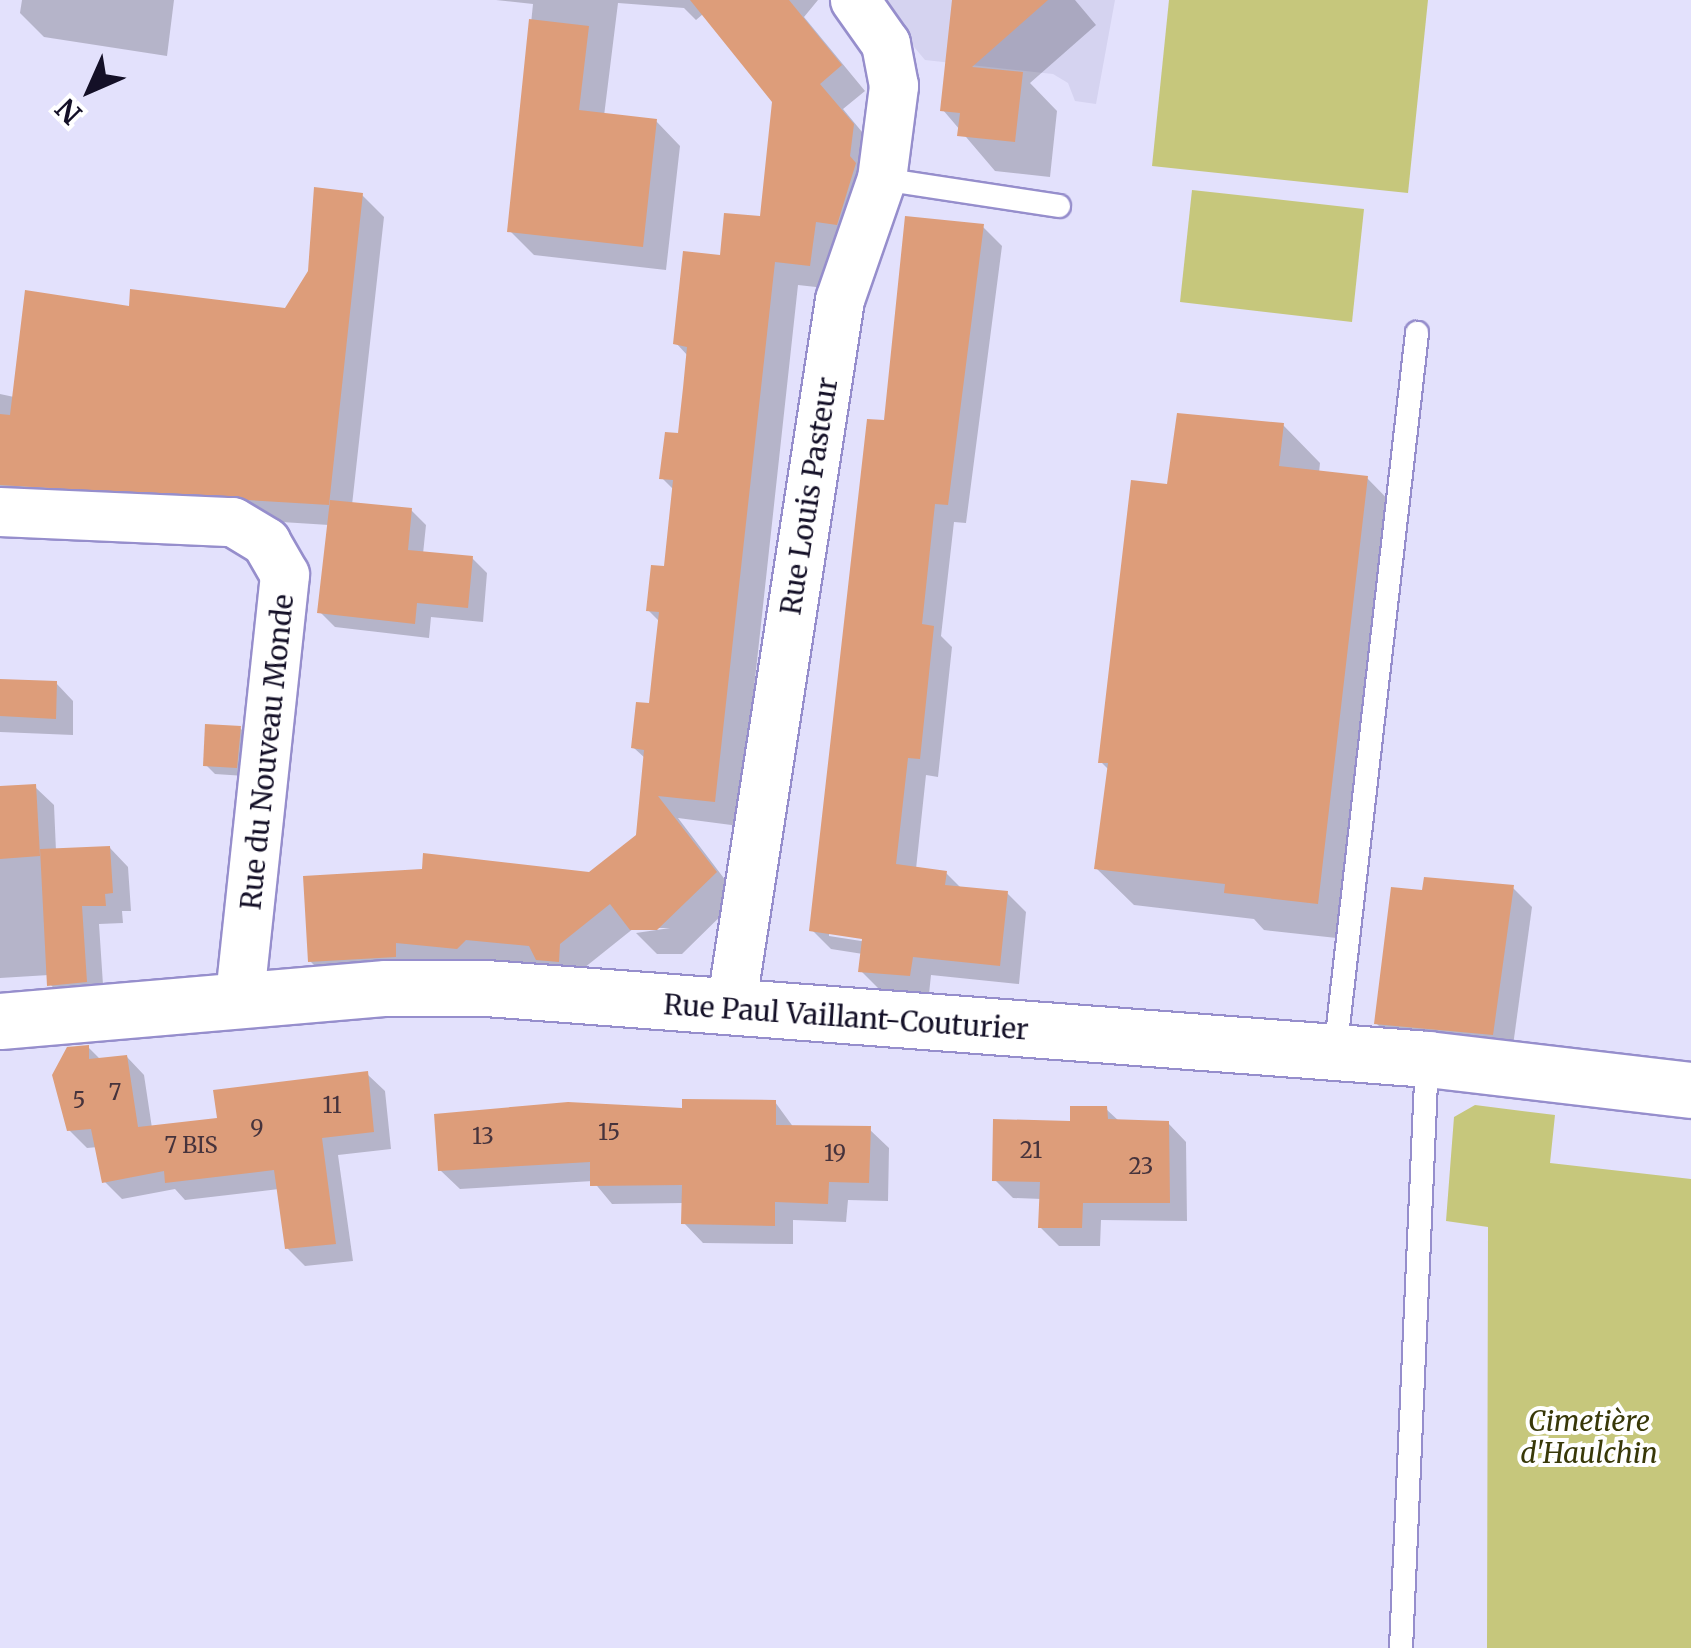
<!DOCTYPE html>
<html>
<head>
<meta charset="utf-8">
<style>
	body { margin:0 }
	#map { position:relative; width:1691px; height:1648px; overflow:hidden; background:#e3e1fc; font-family:Merriweather,serif }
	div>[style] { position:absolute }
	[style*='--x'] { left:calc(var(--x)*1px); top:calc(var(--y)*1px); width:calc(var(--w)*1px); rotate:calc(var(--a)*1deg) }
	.built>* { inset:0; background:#d5d3f0 }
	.green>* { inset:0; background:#c6c77c }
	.shadow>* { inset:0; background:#0003 }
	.building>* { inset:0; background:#dd9d7a }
	.roads { filter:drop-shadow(2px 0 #968ecc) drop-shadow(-2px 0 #968ecc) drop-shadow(0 2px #968ecc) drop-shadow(0 -2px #968ecc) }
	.service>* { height:22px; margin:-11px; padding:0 11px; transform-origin:11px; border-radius:11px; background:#fff }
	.minor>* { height:48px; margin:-24px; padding:0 24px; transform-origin:24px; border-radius:24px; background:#fff }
	.tertiary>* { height:55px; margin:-27.5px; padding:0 27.5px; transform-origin:27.5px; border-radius:27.5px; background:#fff }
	span { translate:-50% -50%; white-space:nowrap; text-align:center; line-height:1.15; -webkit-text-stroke:8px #fff; paint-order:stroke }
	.number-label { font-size:22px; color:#46333c }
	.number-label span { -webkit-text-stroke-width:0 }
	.street-label { font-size:28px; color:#141027 }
	.park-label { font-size:28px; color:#383808; font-style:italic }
	.north { position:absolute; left:40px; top:40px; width:100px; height:100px; -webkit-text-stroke:8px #fff; paint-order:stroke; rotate:225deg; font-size:28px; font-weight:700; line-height:40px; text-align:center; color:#141027 }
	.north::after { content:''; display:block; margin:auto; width:35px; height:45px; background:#141027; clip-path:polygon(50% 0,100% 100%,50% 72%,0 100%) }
</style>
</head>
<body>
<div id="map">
	<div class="built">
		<div style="clip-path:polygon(875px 0,1115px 0,1096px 104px,1075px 101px,1068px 83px,1053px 74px,925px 60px)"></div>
	</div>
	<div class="green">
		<div style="clip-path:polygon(1169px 0,1428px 0,1408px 193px,1152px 166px)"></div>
		<div style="clip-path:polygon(1192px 190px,1364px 209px,1352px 322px,1180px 302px)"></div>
		<div style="clip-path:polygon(1475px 1105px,1555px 1115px,1550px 1163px,1691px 1179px,1691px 1648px,1487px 1648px,1488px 1227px,1446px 1221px,1454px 1117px)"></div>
	</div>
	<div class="shadow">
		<div style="clip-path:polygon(22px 0,174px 0,167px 56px,44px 37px,20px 13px)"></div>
		<div style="clip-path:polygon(496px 0,818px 0,804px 17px,865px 91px,843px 109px,877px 150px,834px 289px,798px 285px,739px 826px,678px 818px,739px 898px,682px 954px,657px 954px,636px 933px,670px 928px,634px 928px,584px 968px,335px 986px,310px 961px,590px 874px,638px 836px,646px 759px,634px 748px,652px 705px,660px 622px,648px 610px,666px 569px,674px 490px,662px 478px,680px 436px,688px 356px,676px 343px,722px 258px,762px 219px,774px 103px,703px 14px,696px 20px,684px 8px,618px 3px,604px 116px,656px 121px,680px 146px,666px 270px,534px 255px,510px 231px,533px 4px)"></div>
		<div style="clip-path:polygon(954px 0,1075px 0,1096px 25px,1030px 83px,1057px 111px,1050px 177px,995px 171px,943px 110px)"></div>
		<div style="clip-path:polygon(362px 195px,384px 217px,352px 505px,411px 510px,426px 525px,423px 554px,472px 558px,487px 573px,483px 622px,431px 617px,429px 638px,335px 627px,320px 612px,329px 525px,24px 506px,0 513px,0 394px,14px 397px,132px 309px,286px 311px)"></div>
		<div style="clip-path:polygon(evenodd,983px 227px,1002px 246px,966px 523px,954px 522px,941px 636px,952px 647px,938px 777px,926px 775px,916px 869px,946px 873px,962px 889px,1007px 893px,1026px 912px,1019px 984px,931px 975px,929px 994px,880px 990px,861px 971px,863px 954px,831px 949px,812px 930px,886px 423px,983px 227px,829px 931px,875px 938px,874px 943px,829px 936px,829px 931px)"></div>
		<div style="clip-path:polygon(1283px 425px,1320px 463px,1319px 473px,1367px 478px,1404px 516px,1355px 940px,1264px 930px,1254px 919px,1134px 905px,1096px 868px,1109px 770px,1101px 762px,1169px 487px)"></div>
		<div style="clip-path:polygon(0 681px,56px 683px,73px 701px,73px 735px,0 732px)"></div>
		<div style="clip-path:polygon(240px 728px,249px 737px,245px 776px,215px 774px,206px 765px)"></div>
		<div style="clip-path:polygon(35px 787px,54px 805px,56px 851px,110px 848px,128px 867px,131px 911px,122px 911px,123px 923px,99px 924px,104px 1000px,68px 1003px,50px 984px,49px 975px,0 978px,0 788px)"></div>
		<div style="clip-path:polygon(1513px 888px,1532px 907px,1512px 1053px,1395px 1042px,1376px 1023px,1425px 892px)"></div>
		<div style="clip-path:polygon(88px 1047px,101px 1060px,127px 1057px,144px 1075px,152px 1128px,220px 1120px,367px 1074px,385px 1091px,391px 1149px,338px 1155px,353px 1261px,305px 1266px,287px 1248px,279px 1189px,185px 1200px,175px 1189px,122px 1199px,104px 1181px,98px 1147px,87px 1148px,69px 1130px)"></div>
		<div style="clip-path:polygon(775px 1102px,794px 1128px,869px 1129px,889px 1148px,888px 1201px,848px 1200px,846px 1222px,793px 1220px,793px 1244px,703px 1243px,684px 1223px,684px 1203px,612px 1204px,593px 1181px,460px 1189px,440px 1170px,685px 1111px)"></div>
		<div style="clip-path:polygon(1106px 1109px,1120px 1122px,1168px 1123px,1186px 1142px,1187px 1221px,1101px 1220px,1100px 1246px,1059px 1246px,1040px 1227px,1042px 1199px,1013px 1198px,995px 1180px,1072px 1123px)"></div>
	</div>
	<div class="building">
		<div style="clip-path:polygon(690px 0,789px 0,842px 65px,820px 84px,854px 124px,850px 156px,856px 163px,837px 225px,816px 222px,810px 266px,775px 262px,715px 802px,658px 796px,717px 872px,657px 930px,630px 930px,610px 904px,560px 944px,559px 962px,536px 960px,529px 946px,466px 940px,457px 949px,396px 943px,396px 957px,308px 962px,303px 876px,422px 869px,423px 853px,589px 872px,636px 835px,644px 750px,631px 748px,636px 702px,649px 703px,654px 656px,659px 612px,646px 611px,651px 565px,664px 566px,673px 480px,659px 479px,665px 432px,678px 433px,683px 388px,687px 347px,673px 344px,683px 251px,720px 255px,724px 213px,760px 216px,772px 102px)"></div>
		<div style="clip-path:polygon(952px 0,1048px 0,972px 67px,1023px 72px,1015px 142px,957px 136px,960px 113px,940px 111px)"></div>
		<div style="clip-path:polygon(529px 19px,589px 26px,579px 110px,657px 119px,643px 247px,507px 232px)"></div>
		<div style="clip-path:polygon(314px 187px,363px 193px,329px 505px,0 485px,0 414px,10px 415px,25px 290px,129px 306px,130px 289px,285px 308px,308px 271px)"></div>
		<div style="clip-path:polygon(905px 216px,984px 224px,948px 505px,935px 504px,922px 624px,934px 626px,920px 759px,908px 758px,896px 864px,947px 871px,945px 885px,1008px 891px,1000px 966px,913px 957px,910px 976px,858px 972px,862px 939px,809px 931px,867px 419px,884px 420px)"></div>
		<div style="clip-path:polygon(1177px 413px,1284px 423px,1279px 466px,1368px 476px,1318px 904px,1224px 893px,1225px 884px,1094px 869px,1108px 763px,1098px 763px,1131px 480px,1167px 484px)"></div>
		<div style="clip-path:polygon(330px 500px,412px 508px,408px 550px,473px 556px,468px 608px,417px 603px,415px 624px,317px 613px)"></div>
		<div style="clip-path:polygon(0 679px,57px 681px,56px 719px,0 716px)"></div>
		<div style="clip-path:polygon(205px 724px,241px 726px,237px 768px,203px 766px)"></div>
		<div style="clip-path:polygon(36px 784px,40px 856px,0 859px,0 786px)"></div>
		<div style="clip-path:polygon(110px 846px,113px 893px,105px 894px,106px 906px,82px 906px,87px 982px,47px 986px,40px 849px)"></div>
		<div style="clip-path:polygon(1424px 877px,1514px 885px,1493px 1035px,1374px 1024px,1391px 887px,1422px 890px)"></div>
		<div style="clip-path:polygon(89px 1045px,89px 1059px,127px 1055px,138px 1127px,217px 1118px,213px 1090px,368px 1071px,374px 1132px,322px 1138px,336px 1244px,285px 1249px,274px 1170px,165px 1183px,164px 1171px,102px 1183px,91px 1129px,67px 1131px,52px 1075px,67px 1047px)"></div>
		<div style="clip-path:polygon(682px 1099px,776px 1100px,776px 1125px,871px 1126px,869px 1183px,829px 1182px,828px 1204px,775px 1202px,775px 1226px,681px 1224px,682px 1185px,590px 1186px,590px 1162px,438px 1171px,434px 1114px,568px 1102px,682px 1108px)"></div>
		<div style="clip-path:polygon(1070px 1106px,1107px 1106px,1108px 1119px,1169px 1121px,1170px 1203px,1083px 1203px,1082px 1228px,1038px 1228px,1040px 1182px,992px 1181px,993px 1119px,1070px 1121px)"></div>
	</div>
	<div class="roads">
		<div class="service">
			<div style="--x:882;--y:179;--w:179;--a:8.7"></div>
			<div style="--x:1335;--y:1053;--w:725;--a:-83.5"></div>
			<div style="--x:1401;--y:1648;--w:590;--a:-87.47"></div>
		</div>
		<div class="minor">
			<div style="--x:0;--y:512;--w:233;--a:2.5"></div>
			<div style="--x:233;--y:522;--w:39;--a:31"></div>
			<div style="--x:266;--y:542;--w:38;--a:60"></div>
			<div style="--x:285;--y:575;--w:425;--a:96.1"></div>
			<div style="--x:731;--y:1008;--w:716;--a:-81.25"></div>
			<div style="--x:840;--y:300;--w:128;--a:-70.9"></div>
			<div style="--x:882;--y:179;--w:94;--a:-82.6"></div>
			<div style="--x:894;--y:86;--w:43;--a:-100.8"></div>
			<div style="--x:886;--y:44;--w:54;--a:-125.2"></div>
		</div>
		<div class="tertiary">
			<div style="--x:0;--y:1021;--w:387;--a:-4.9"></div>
			<div style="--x:386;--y:988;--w:100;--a:0"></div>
			<div style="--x:486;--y:988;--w:944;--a:4.31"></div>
			<div style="--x:1427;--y:1059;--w:266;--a:6.7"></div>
		</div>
	</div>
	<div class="number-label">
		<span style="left:115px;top:1093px">7</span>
		<span style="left:79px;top:1101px">5</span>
		<span style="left:332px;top:1106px">11</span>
		<span style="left:257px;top:1129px">9</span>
		<span style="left:609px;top:1133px">15</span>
		<span style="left:483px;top:1137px">13</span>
		<span style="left:191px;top:1146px">7 BIS</span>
		<span style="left:1031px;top:1151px">21</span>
		<span style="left:835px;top:1154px">19</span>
		<span style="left:1141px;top:1167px">23</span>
	</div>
	<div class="street-label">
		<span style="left:809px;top:496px;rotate:-81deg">Rue Louis Pasteur</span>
		<span style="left:267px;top:752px;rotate:-84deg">Rue du Nouveau Monde</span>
		<span style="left:846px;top:1017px;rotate:4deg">Rue Paul Vaillant-Couturier</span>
	</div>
	<div class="park-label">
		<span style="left:1589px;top:1437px">Cimetière<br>d'Haulchin</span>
	</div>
	<div class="north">N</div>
</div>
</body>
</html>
